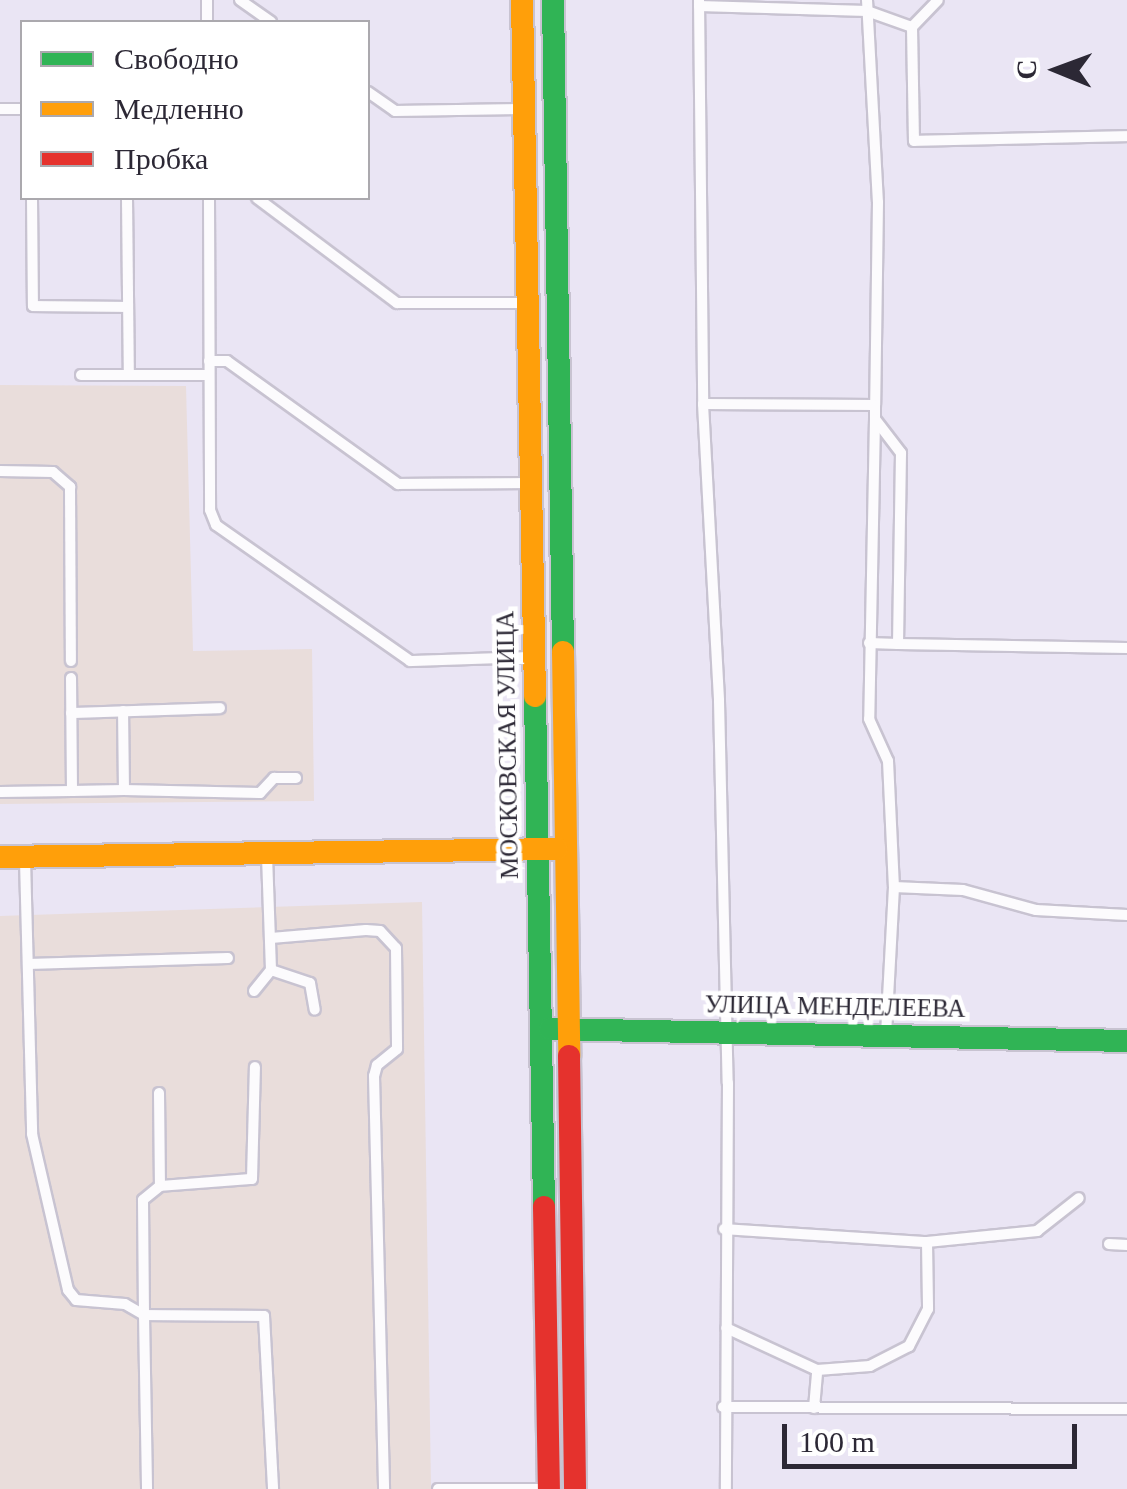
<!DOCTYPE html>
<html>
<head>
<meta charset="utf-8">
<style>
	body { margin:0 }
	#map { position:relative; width:1127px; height:1489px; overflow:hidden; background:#eae5f4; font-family:"Times New Roman",serif }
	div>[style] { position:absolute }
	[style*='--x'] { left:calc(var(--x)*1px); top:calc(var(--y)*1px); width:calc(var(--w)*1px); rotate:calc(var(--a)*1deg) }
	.medical>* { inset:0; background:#e9dddb }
	.roads { filter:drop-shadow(2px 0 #c8c3d1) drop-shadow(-2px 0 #c8c3d1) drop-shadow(0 2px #c8c3d1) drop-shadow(0 -2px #c8c3d1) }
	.lane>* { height:10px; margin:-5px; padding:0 5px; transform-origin:5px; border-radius:5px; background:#fcfbfd }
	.fast>* { height:22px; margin:-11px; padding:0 11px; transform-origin:11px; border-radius:11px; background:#30b455 }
	.slow>* { height:22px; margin:-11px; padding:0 11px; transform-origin:11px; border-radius:11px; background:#ff9f0a }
	.jam>* { height:22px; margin:-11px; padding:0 11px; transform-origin:11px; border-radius:11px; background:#e5322d }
	span { translate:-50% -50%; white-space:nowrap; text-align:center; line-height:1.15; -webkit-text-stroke:9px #fff; paint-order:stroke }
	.street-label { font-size:25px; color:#2c2835 }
	.legend { position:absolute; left:20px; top:20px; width:350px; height:180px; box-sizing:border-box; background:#fff; border:2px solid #aba9ae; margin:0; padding:12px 18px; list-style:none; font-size:30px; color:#2c2835 }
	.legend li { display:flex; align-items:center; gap:20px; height:50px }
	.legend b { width:50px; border:2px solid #aba9ae }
	.north { position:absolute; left:1007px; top:20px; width:100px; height:100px; -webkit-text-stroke:8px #fff; paint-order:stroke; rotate:271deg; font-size:28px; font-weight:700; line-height:40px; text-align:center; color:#2c2835 }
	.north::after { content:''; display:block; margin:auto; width:35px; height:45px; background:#2c2835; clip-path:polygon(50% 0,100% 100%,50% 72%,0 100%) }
	.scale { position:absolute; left:782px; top:1424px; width:295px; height:45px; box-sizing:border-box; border:5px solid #2c2835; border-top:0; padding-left:12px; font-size:30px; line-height:35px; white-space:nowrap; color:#2c2835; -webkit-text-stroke:8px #fff; paint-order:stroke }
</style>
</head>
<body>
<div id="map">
	<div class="medical">
		<div style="clip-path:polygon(0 385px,186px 386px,193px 651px,312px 649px,314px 801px,0 804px)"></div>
		<div style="clip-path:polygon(422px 902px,431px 1489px,0 1489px,0 916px)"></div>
	</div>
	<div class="roads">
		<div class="lane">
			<div style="--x:207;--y:0;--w:22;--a:90"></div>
			<div style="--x:240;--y:0;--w:38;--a:35"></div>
			<div style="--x:699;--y:0;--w:404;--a:89.4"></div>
			<div style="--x:703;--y:404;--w:297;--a:86.9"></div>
			<div style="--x:719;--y:701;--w:382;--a:88.7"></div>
			<div style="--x:728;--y:1083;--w:406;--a:90.3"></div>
			<div style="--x:867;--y:0;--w:202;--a:86.9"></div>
			<div style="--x:878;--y:202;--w:203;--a:90.8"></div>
			<div style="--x:699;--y:6;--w:168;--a:1.7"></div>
			<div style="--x:867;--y:11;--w:48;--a:19.6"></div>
			<div style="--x:912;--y:27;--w:37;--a:-46"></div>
			<div style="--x:912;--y:27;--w:114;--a:89"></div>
			<div style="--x:914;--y:141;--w:213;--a:-1.3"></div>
			<div style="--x:368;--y:92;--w:33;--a:35"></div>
			<div style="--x:395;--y:111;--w:125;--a:-0.9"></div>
			<div style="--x:0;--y:109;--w:22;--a:0"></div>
			<div style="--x:32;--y:198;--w:108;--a:89.5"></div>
			<div style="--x:33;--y:306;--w:95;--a:0.6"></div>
			<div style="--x:127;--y:198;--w:177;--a:89.4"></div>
			<div style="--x:209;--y:198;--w:312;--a:89.8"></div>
			<div style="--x:210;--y:510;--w:16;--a:68"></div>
			<div style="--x:216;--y:525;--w:237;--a:35"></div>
			<div style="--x:410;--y:661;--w:123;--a:-1.9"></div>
			<div style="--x:257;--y:198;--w:175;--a:36.9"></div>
			<div style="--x:397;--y:303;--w:129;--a:0"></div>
			<div style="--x:209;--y:361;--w:18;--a:0"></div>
			<div style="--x:227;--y:361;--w:211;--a:35.7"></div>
			<div style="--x:398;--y:484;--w:131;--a:-0.4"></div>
			<div style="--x:81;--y:375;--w:128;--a:0"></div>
			<div style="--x:703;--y:404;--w:172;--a:0.3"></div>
			<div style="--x:875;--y:405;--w:14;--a:90"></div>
			<div style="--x:875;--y:419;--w:43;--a:52.6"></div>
			<div style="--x:901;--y:453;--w:191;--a:90.9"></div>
			<div style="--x:898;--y:644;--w:229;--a:1"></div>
			<div style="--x:875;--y:419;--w:300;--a:91.1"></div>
			<div style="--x:869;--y:719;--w:46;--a:65.7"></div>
			<div style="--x:888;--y:761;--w:126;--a:87.3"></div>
			<div style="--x:894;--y:887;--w:146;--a:93.1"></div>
			<div style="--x:0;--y:471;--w:53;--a:1.1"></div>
			<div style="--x:53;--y:472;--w:23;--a:41"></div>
			<div style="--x:70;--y:487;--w:174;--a:89.7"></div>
			<div style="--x:869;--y:643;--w:29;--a:2"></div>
			<div style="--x:71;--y:713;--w:149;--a:-1.9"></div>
			<div style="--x:124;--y:790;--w:136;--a:1.3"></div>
			<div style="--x:260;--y:793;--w:21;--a:-47"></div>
			<div style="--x:274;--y:778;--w:22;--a:0"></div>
			<div style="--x:72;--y:791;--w:52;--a:-1.1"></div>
			<div style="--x:124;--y:790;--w:79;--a:-90.7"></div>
			<div style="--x:0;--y:792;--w:72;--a:-0.8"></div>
			<div style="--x:72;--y:791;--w:113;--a:-90.5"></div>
			<div style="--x:25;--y:860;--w:274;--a:88.5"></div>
			<div style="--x:32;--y:1134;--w:160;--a:77"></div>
			<div style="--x:68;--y:1290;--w:13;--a:51"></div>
			<div style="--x:76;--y:1300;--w:49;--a:4.7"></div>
			<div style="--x:125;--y:1304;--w:22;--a:30"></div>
			<div style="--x:144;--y:1315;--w:174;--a:89"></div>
			<div style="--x:894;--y:887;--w:69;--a:2.5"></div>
			<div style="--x:963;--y:890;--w:76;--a:15.3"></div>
			<div style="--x:1036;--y:910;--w:91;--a:3.1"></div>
			<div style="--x:271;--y:938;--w:95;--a:-4.8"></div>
			<div style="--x:366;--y:930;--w:14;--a:4"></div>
			<div style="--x:380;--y:931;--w:23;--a:47"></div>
			<div style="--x:396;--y:948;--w:101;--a:89.4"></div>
			<div style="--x:397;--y:1049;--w:26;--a:141"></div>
			<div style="--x:377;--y:1065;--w:11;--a:105"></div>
			<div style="--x:374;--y:1076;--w:413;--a:88.6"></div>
			<div style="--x:28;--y:964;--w:200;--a:-1.7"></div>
			<div style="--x:271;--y:970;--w:41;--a:18.4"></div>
			<div style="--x:310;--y:983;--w:27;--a:80"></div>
			<div style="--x:254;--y:991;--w:27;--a:-51"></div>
			<div style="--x:271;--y:970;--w:116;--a:-92"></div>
			<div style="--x:159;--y:1093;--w:93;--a:89.4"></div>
			<div style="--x:160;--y:1186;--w:22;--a:141"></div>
			<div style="--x:143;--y:1200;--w:115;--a:89.5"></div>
			<div style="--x:144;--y:1315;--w:120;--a:0.5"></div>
			<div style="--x:264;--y:1316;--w:173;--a:87"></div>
			<div style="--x:160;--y:1186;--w:92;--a:-4.4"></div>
			<div style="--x:252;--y:1179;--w:112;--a:-88.5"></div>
			<div style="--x:724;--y:1229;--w:203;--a:3.7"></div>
			<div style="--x:927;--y:1242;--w:67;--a:89.1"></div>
			<div style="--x:928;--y:1309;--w:42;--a:117.2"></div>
			<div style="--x:909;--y:1346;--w:44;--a:152.9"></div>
			<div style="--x:870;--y:1366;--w:53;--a:175.7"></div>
			<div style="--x:817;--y:1370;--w:100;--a:-155.2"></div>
			<div style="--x:927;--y:1242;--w:111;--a:-5.7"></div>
			<div style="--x:1037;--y:1231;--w:53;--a:-38.2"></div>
			<div style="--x:1109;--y:1244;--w:18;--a:3"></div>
			<div style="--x:723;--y:1407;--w:404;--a:0.3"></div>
			<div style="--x:814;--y:1408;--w:38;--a:-85"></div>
			<div style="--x:438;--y:1489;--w:109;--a:0"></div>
		</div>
		<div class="fast">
			<div style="--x:553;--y:0;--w:652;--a:89.12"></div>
			<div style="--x:535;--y:696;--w:511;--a:88.99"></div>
			<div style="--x:550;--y:1029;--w:577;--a:1.19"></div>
		</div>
		<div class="slow">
			<div style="--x:522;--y:0;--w:696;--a:88.93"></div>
			<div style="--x:563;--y:652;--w:404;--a:89.1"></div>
			<div style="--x:0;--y:857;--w:557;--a:-0.82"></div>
		</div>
		<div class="jam">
			<div style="--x:569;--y:1056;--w:433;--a:89.2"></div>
			<div style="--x:544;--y:1207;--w:282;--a:89"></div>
		</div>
	</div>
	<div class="street-label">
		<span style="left:508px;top:745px;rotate:-91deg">МОСКОВСКАЯ УЛИЦА</span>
		<span style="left:835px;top:1007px;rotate:1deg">УЛИЦА МЕНДЕЛЕЕВА</span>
	</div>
	<ul class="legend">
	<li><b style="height:12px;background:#30b455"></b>Свободно</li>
	<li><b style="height:12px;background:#ff9f0a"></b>Медленно</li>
	<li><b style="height:12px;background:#e5322d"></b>Пробка</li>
	</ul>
	<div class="north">С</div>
	<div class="scale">100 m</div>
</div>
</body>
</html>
